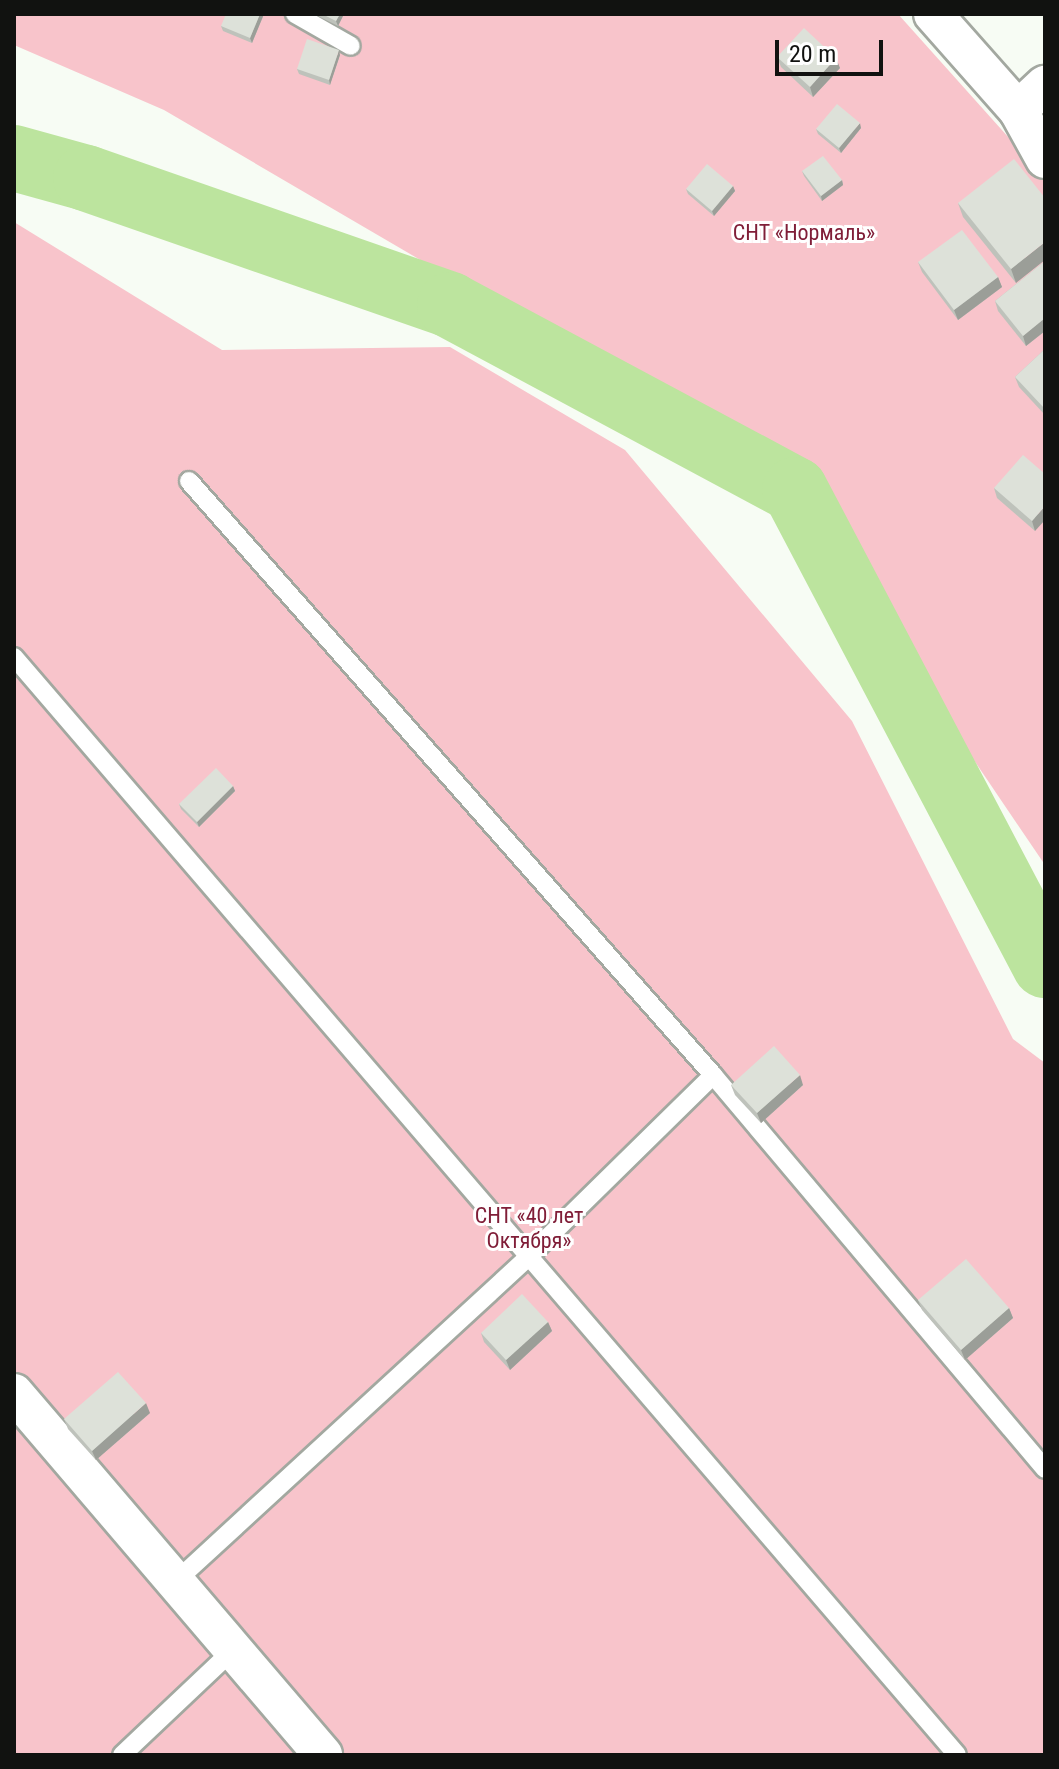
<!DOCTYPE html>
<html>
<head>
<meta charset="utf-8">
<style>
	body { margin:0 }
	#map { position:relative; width:1059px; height:1769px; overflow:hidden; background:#f7fcf4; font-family:"Roboto Condensed",sans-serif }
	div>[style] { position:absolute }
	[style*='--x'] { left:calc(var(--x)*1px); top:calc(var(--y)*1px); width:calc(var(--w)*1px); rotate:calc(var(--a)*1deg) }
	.green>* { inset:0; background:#f8c4cb }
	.river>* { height:66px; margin:-33px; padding:0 33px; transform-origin:33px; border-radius:33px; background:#bce49e }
	.roads { filter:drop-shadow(2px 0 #a3a8a0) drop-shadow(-2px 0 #a3a8a0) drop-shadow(0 2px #a3a8a0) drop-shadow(0 -2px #a3a8a0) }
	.lane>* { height:18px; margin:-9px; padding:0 9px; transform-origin:9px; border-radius:9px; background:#fff }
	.street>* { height:38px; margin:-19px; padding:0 19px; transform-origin:19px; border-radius:19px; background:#fff }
	.wall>* { inset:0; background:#bec2bb }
	.shaded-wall>* { inset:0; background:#9b9e98 }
	.building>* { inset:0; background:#dde1d9 }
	span { translate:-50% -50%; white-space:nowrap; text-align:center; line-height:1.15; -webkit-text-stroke:6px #fff; paint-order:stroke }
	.park-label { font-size:22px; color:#801e38 }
	.frame { position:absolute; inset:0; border:16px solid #111210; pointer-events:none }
	.scale { position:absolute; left:775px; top:40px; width:108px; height:36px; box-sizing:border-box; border:4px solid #111210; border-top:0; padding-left:10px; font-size:24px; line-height:28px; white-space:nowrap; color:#111210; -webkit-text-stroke:6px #fff; paint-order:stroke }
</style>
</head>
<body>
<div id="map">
	<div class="green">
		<div style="clip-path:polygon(14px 14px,898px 14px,1045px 178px,1045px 865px,776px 468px,164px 110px,14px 45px)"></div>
		<div style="clip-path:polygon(14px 222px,222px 350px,450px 347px,625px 450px,852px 721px,1013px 1039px,1045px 1063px,1045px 1755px,14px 1755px)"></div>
	</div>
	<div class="river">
		<div style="--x:14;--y:158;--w:75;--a:15.5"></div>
		<div style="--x:86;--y:178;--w:386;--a:19.2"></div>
		<div style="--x:450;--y:305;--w:391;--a:28.2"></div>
		<div style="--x:795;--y:490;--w:537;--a:62.24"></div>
	</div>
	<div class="roads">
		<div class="lane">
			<div style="--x:295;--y:14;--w:64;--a:29.7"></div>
			<div style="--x:189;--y:481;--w:792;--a:48.58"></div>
			<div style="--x:713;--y:1075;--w:515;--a:49.88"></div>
			<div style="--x:14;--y:657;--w:1447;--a:49.34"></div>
			<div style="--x:175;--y:1582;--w:478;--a:-42.6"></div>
			<div style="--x:527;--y:1258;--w:261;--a:-44.5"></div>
			<div style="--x:122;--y:1755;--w:153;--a:-43.4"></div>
		</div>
		<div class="street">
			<div style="--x:933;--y:14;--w:128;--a:48.5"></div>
			<div style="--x:1018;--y:110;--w:56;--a:61.1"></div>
			<div style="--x:1018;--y:110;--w:37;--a:-43"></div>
			<div style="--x:14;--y:1393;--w:476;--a:49.5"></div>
		</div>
	</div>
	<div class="wall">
		<div style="clip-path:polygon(264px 14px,252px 43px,223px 31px,221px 26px)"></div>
		<div style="clip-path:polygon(314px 14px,344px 14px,338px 26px)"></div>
		<div style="clip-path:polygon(340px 55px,330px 85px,299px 74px,297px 69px)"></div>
		<div style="clip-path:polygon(777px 57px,840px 68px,813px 97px,781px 67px)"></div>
		<div style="clip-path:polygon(861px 128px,841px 153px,818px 134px,816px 129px)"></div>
		<div style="clip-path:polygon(802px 171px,842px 180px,843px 185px,822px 201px,804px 176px)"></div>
		<div style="clip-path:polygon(733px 186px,735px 191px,714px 216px,688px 194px,686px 189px)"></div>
		<div style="clip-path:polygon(1045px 198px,1016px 283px,963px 217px,958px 203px)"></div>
		<div style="clip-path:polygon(1045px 261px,1045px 331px,1026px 346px,998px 311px,995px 301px)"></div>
		<div style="clip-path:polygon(918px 262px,998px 277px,1002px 287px,958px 320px,922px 272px)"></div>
		<div style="clip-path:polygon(1045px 349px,1045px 415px,1019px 387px,1015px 377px)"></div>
		<div style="clip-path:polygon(1045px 474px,1035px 531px,997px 498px,994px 488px)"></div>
		<div style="clip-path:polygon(233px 786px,235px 791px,199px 827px,181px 809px,179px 804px)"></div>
		<div style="clip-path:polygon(731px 1085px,803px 1085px,761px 1123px,735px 1095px)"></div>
		<div style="clip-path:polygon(918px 1300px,1009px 1308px,1013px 1318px,965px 1360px,922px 1310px)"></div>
		<div style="clip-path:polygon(548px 1322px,552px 1331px,510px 1370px,484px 1342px,481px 1333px)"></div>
		<div style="clip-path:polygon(150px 1413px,96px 1460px,68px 1429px,64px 1419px)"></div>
	</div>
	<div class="shaded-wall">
		<div style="clip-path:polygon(260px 14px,264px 14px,252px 43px,250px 38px)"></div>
		<div style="clip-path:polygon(340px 14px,344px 14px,338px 26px,336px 21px)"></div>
		<div style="clip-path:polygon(339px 50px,340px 55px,330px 85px,329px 80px)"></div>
		<div style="clip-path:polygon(836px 58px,840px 68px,813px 97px,810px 87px)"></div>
		<div style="clip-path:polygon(860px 123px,861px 128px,841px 153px,839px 148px)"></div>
		<div style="clip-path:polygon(842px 180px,843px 185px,822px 201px,821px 196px)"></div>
		<div style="clip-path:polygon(733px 186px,735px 191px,714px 216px,712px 211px)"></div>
		<div style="clip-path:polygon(1045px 242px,1045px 260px,1016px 283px,1011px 269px)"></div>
		<div style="clip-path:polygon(998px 277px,1002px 287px,958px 320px,954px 310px)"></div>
		<div style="clip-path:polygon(1045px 318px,1045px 331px,1026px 346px,1023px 336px)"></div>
		<div style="clip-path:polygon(1045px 506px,1045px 520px,1035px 531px,1032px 521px)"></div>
		<div style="clip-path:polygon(233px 786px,235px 791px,199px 827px,197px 822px)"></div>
		<div style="clip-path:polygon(800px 1075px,803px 1085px,761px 1123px,757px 1113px)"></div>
		<div style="clip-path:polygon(1009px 1308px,1013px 1318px,965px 1360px,961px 1350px)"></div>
		<div style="clip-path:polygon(548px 1322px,552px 1331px,510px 1370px,506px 1360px)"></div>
		<div style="clip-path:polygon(146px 1403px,150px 1413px,96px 1460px,92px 1451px)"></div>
	</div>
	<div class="building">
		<div style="clip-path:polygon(226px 14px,260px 14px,250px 38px,221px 26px)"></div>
		<div style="clip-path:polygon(322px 14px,340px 14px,336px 21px)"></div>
		<div style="clip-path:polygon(804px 28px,836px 58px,810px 87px,777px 57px)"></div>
		<div style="clip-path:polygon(307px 39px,339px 50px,329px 80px,297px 69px)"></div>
		<div style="clip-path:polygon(837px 104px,860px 123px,839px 148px,816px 129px)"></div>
		<div style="clip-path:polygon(823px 156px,842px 180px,821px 196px,802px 171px)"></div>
		<div style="clip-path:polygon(1014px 159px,1045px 198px,1045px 242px,1011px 269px,958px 203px)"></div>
		<div style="clip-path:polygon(707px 164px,733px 186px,712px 211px,686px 189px)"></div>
		<div style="clip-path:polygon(962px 230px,998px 277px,954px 310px,918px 262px)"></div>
		<div style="clip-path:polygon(1045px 261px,1045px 318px,1023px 336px,995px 301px)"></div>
		<div style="clip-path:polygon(1045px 349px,1045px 409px,1015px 377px)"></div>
		<div style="clip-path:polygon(1023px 455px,1045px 474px,1045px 506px,1032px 521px,994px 488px)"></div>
		<div style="clip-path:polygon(216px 768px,233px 786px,197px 822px,179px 804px)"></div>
		<div style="clip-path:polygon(774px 1046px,800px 1075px,757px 1113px,731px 1085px)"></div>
		<div style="clip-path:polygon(966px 1259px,1009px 1308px,961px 1350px,918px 1300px)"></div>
		<div style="clip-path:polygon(522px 1294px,548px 1322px,506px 1360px,481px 1333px)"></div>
		<div style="clip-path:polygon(118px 1372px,146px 1403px,92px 1451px,64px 1419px)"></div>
	</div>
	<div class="park-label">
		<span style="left:804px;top:233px">СНТ «Нормаль»</span>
		<span style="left:529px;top:1228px">СНТ «40 лет<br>Октября»</span>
	</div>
	<div class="frame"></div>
	<div class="scale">20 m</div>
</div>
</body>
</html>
